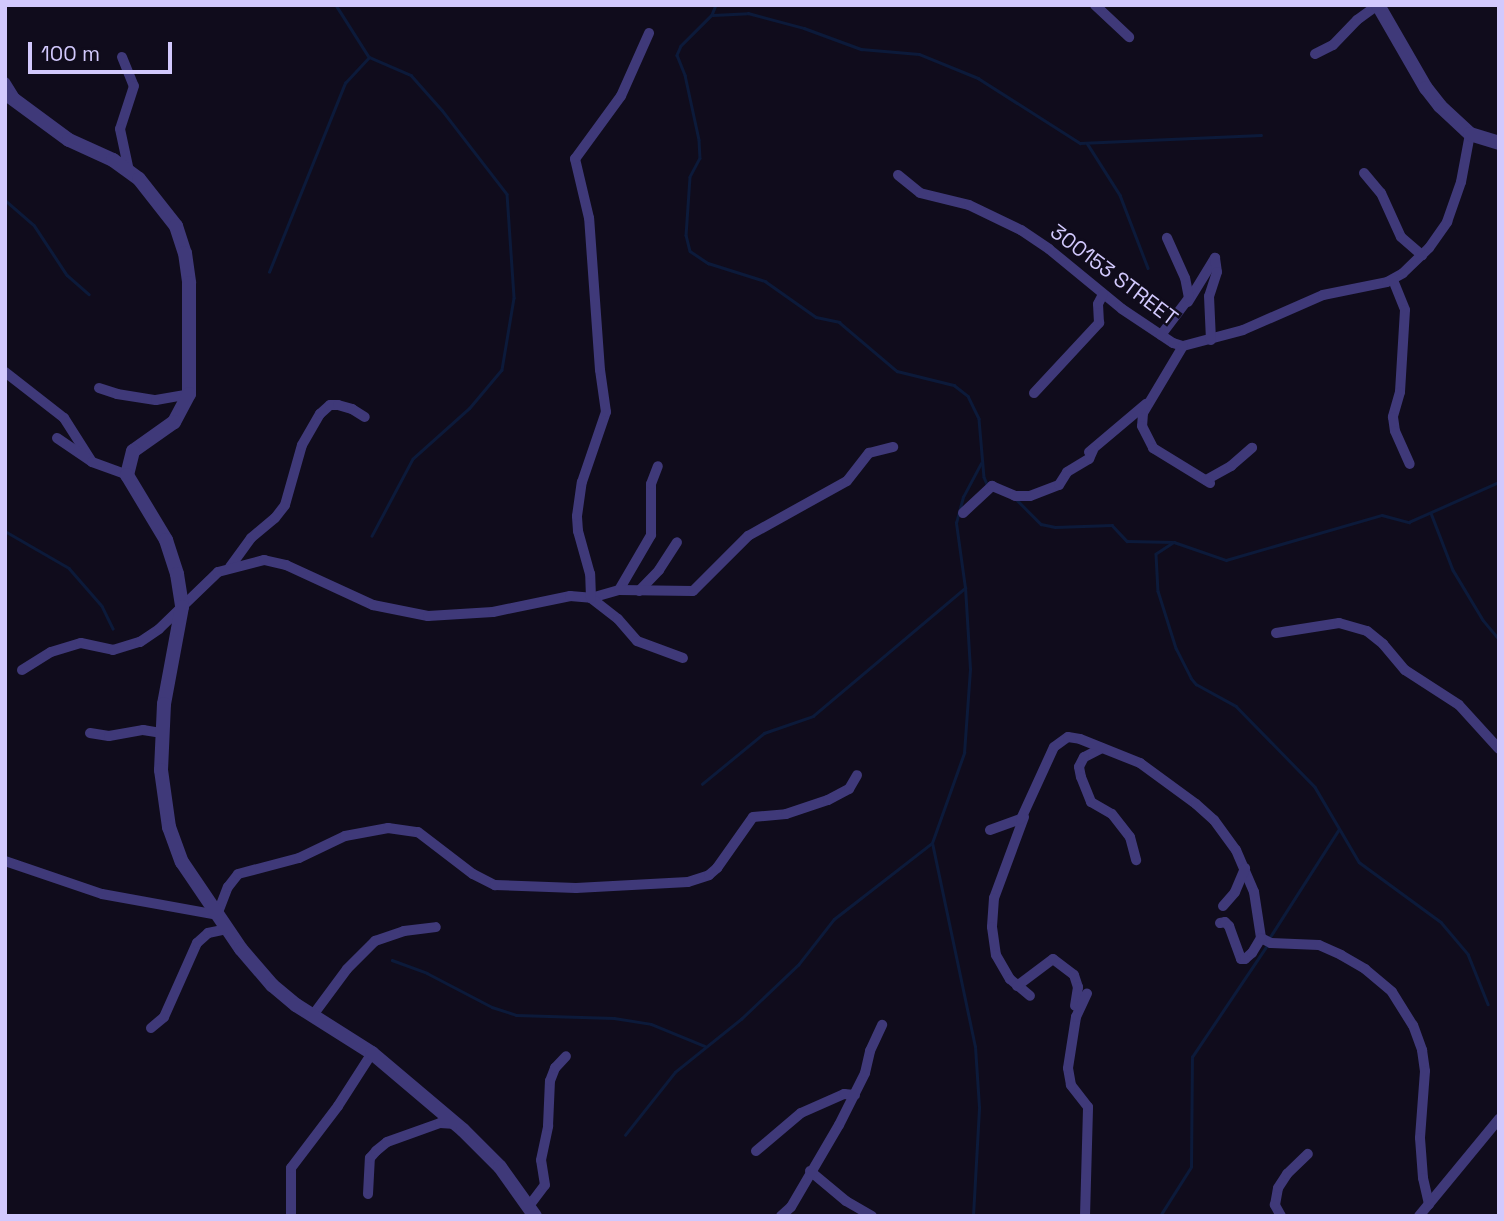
<!DOCTYPE html>
<html>
<head>
<meta charset="utf-8">
<style>
	body { margin:0 }
	#map { position:relative; width:1504px; height:1221px; overflow:hidden; background:#100c1c; font-family:"Space Grotesk",sans-serif }
	div>[style] { position:absolute }
	[style*='--x'] { left:calc(var(--x)*1px); top:calc(var(--y)*1px); width:calc(var(--w)*1px); rotate:calc(var(--a)*1deg) }
	.stream>* { height:2.5px; margin:-1.25px; padding:0 1.25px; transform-origin:1.25px; border-radius:1.25px; background:#0c1a3a }
	.minor>* { height:10px; margin:-5px; padding:0 5px; transform-origin:5px; border-radius:5px; background:#3f3979 }
	.tertiary>* { height:14px; margin:-7px; padding:0 7px; transform-origin:7px; border-radius:7px; background:#3f3979 }
	span { translate:-50% -50%; white-space:nowrap; text-align:center; line-height:1.15; -webkit-text-stroke:5px #100c1c; paint-order:stroke }
	.street-label { font-size:21px; color:#d2c9fd }
	.frame { position:absolute; inset:0; border:7px solid #d2c9fd; pointer-events:none }
	.scale { position:absolute; left:28px; top:42px; width:144px; height:32px; box-sizing:border-box; border:4px solid #d2c9fd; border-top:0; padding-left:9px; font-size:21px; line-height:24px; white-space:nowrap; color:#d2c9fd; -webkit-text-stroke:5px #100c1c; paint-order:stroke }
</style>
</head>
<body>
<div id="map">
	<div class="stream">
		<div style="--x:336;--y:5;--w:62;--a:57.6"></div>
		<div style="--x:369;--y:57;--w:46;--a:23.2"></div>
		<div style="--x:411;--y:75;--w:47;--a:48.5"></div>
		<div style="--x:442;--y:110;--w:106;--a:52.3"></div>
		<div style="--x:507;--y:194;--w:104;--a:86.1"></div>
		<div style="--x:514;--y:298;--w:73;--a:99.5"></div>
		<div style="--x:502;--y:370;--w:50;--a:130.1"></div>
		<div style="--x:470;--y:408;--w:76;--a:138.2"></div>
		<div style="--x:413;--y:459;--w:87;--a:118"></div>
		<div style="--x:716;--y:5;--w:11;--a:112"></div>
		<div style="--x:712;--y:15;--w:44;--a:135"></div>
		<div style="--x:681;--y:46;--w:10;--a:114"></div>
		<div style="--x:677;--y:55;--w:22;--a:68"></div>
		<div style="--x:685;--y:75;--w:66;--a:77.8"></div>
		<div style="--x:699;--y:140;--w:18;--a:87"></div>
		<div style="--x:700;--y:158;--w:21;--a:118"></div>
		<div style="--x:690;--y:177;--w:58;--a:93.9"></div>
		<div style="--x:686;--y:235;--w:16;--a:76"></div>
		<div style="--x:690;--y:251;--w:22;--a:34"></div>
		<div style="--x:708;--y:263;--w:60;--a:17.5"></div>
		<div style="--x:765;--y:281;--w:62;--a:35.2"></div>
		<div style="--x:816;--y:317;--w:24;--a:12"></div>
		<div style="--x:839;--y:322;--w:76;--a:40.2"></div>
		<div style="--x:897;--y:371;--w:59;--a:13.8"></div>
		<div style="--x:954;--y:385;--w:18;--a:38"></div>
		<div style="--x:968;--y:396;--w:25;--a:64"></div>
		<div style="--x:979;--y:419;--w:58;--a:85.1"></div>
		<div style="--x:984;--y:477;--w:8;--a:67"></div>
		<div style="--x:713;--y:15;--w:35;--a:-3"></div>
		<div style="--x:748;--y:13;--w:58;--a:15"></div>
		<div style="--x:804;--y:28;--w:61;--a:20.2"></div>
		<div style="--x:861;--y:49;--w:58;--a:4.9"></div>
		<div style="--x:919;--y:54;--w:64;--a:22.1"></div>
		<div style="--x:978;--y:78;--w:121;--a:32.5"></div>
		<div style="--x:1080;--y:143;--w:181;--a:-2.5"></div>
		<div style="--x:1087;--y:143;--w:62;--a:57.6"></div>
		<div style="--x:1120;--y:195;--w:78;--a:69"></div>
		<div style="--x:5;--y:200;--w:38;--a:41"></div>
		<div style="--x:34;--y:225;--w:60;--a:56.6"></div>
		<div style="--x:67;--y:275;--w:29;--a:41"></div>
		<div style="--x:269;--y:272;--w:204;--a:-68.1"></div>
		<div style="--x:345;--y:83;--w:35;--a:-47"></div>
		<div style="--x:1017;--y:500;--w:34;--a:45"></div>
		<div style="--x:1041;--y:524;--w:14;--a:12"></div>
		<div style="--x:1055;--y:527;--w:57;--a:-2"></div>
		<div style="--x:1112;--y:525;--w:22;--a:47"></div>
		<div style="--x:1127;--y:541;--w:47;--a:1.2"></div>
		<div style="--x:1174;--y:542;--w:55;--a:19.1"></div>
		<div style="--x:1226;--y:560;--w:162;--a:-16.1"></div>
		<div style="--x:1382;--y:515;--w:28;--a:15"></div>
		<div style="--x:1409;--y:522;--w:98;--a:-24"></div>
		<div style="--x:1431;--y:513;--w:61;--a:68.9"></div>
		<div style="--x:1453;--y:570;--w:58;--a:59"></div>
		<div style="--x:1483;--y:620;--w:25;--a:50"></div>
		<div style="--x:5;--y:531;--w:74;--a:30"></div>
		<div style="--x:69;--y:568;--w:50;--a:49"></div>
		<div style="--x:102;--y:606;--w:25;--a:64"></div>
		<div style="--x:1173;--y:543;--w:20;--a:147"></div>
		<div style="--x:1156;--y:554;--w:37;--a:87"></div>
		<div style="--x:1158;--y:591;--w:60;--a:72.5"></div>
		<div style="--x:1176;--y:648;--w:34;--a:63"></div>
		<div style="--x:1191;--y:678;--w:8;--a:50"></div>
		<div style="--x:1196;--y:684;--w:46;--a:28.8"></div>
		<div style="--x:1236;--y:706;--w:113;--a:45.7"></div>
		<div style="--x:1315;--y:787;--w:87;--a:59.6"></div>
		<div style="--x:1359;--y:862;--w:102;--a:36.2"></div>
		<div style="--x:1441;--y:922;--w:42;--a:49.8"></div>
		<div style="--x:1468;--y:954;--w:54;--a:68.2"></div>
		<div style="--x:702;--y:784;--w:80;--a:-39.4"></div>
		<div style="--x:764;--y:733;--w:52;--a:-19.1"></div>
		<div style="--x:813;--y:716;--w:199;--a:-40.1"></div>
		<div style="--x:1270;--y:937;--w:128;--a:-57.4"></div>
		<div style="--x:392;--y:960;--w:37;--a:20"></div>
		<div style="--x:427;--y:973;--w:73;--a:27.6"></div>
		<div style="--x:492;--y:1007;--w:25;--a:18"></div>
		<div style="--x:516;--y:1015;--w:98;--a:1.8"></div>
		<div style="--x:614;--y:1018;--w:37;--a:9"></div>
		<div style="--x:651;--y:1024;--w:58;--a:22.2"></div>
		<div style="--x:625;--y:1135;--w:80;--a:-51.6"></div>
		<div style="--x:675;--y:1072;--w:85;--a:-38.8"></div>
		<div style="--x:741;--y:1019;--w:79;--a:-43.5"></div>
		<div style="--x:798;--y:965;--w:58;--a:-52"></div>
		<div style="--x:834;--y:919;--w:124;--a:-37.8"></div>
		<div style="--x:973;--y:1216;--w:109;--a:-86.8"></div>
		<div style="--x:979;--y:1107;--w:60;--a:-93.8"></div>
		<div style="--x:975;--y:1047;--w:208;--a:-101.9"></div>
		<div style="--x:932;--y:843;--w:96;--a:-70.4"></div>
		<div style="--x:964;--y:753;--w:84;--a:-85.9"></div>
		<div style="--x:970;--y:669;--w:81;--a:-93.5"></div>
		<div style="--x:965;--y:588;--w:66;--a:-97.9"></div>
		<div style="--x:956;--y:523;--w:27;--a:-75"></div>
		<div style="--x:963;--y:497;--w:38;--a:-62"></div>
		<div style="--x:1160;--y:1216;--w:58;--a:-57.7"></div>
		<div style="--x:1191;--y:1167;--w:110;--a:-89.5"></div>
		<div style="--x:1192;--y:1057;--w:133;--a:-56.1"></div>
	</div>
	<div class="minor">
		<div style="--x:1095;--y:5;--w:47;--a:43.3"></div>
		<div style="--x:1315;--y:54;--w:20;--a:-27"></div>
		<div style="--x:1333;--y:45;--w:35;--a:-46"></div>
		<div style="--x:1357;--y:20;--w:26;--a:-36"></div>
		<div style="--x:122;--y:57;--w:31;--a:68"></div>
		<div style="--x:134;--y:86;--w:45;--a:108"></div>
		<div style="--x:120;--y:129;--w:43;--a:77.9"></div>
		<div style="--x:5;--y:82;--w:19;--a:58"></div>
		<div style="--x:1364;--y:173;--w:26;--a:50"></div>
		<div style="--x:1381;--y:193;--w:48;--a:65.6"></div>
		<div style="--x:1401;--y:237;--w:28;--a:41"></div>
		<div style="--x:898;--y:175;--w:28;--a:39"></div>
		<div style="--x:920;--y:193;--w:50;--a:13.8"></div>
		<div style="--x:969;--y:205;--w:58;--a:25.7"></div>
		<div style="--x:1021;--y:230;--w:34;--a:34"></div>
		<div style="--x:1049;--y:249;--w:94;--a:39.4"></div>
		<div style="--x:1122;--y:309;--w:61;--a:33.7"></div>
		<div style="--x:1173;--y:343;--w:10;--a:17"></div>
		<div style="--x:1183;--y:346;--w:62;--a:-14.9"></div>
		<div style="--x:1243;--y:330;--w:87;--a:-23.6"></div>
		<div style="--x:1323;--y:295;--w:65;--a:-11.5"></div>
		<div style="--x:1387;--y:282;--w:18;--a:-29"></div>
		<div style="--x:1403;--y:273;--w:36;--a:-44"></div>
		<div style="--x:1429;--y:248;--w:32;--a:-55"></div>
		<div style="--x:1447;--y:222;--w:42;--a:-70.7"></div>
		<div style="--x:1461;--y:182;--w:49;--a:-79.4"></div>
		<div style="--x:1393;--y:280;--w:32;--a:68"></div>
		<div style="--x:1405;--y:310;--w:82;--a:93.5"></div>
		<div style="--x:1400;--y:392;--w:26;--a:106"></div>
		<div style="--x:1393;--y:417;--w:14;--a:82"></div>
		<div style="--x:1395;--y:431;--w:36;--a:66"></div>
		<div style="--x:1188;--y:302;--w:52;--a:-58.5"></div>
		<div style="--x:1215;--y:258;--w:14;--a:82"></div>
		<div style="--x:1217;--y:272;--w:25;--a:108"></div>
		<div style="--x:1209;--y:296;--w:44;--a:87.4"></div>
		<div style="--x:1161;--y:335;--w:46;--a:-52.9"></div>
		<div style="--x:1189;--y:298;--w:20;--a:-101"></div>
		<div style="--x:1185;--y:278;--w:44;--a:-114.2"></div>
		<div style="--x:1183;--y:346;--w:78;--a:120.8"></div>
		<div style="--x:1143;--y:413;--w:13;--a:94"></div>
		<div style="--x:1142;--y:426;--w:25;--a:63"></div>
		<div style="--x:1153;--y:448;--w:67;--a:31.6"></div>
		<div style="--x:5;--y:372;--w:75;--a:37.9"></div>
		<div style="--x:64;--y:418;--w:52;--a:57.5"></div>
		<div style="--x:99;--y:388;--w:19;--a:18"></div>
		<div style="--x:117;--y:394;--w:39;--a:9"></div>
		<div style="--x:156;--y:400;--w:34;--a:-10"></div>
		<div style="--x:1034;--y:393;--w:96;--a:-47.1"></div>
		<div style="--x:1099;--y:323;--w:19;--a:-93"></div>
		<div style="--x:1098;--y:304;--w:11;--a:-63"></div>
		<div style="--x:57;--y:438;--w:42;--a:34.4"></div>
		<div style="--x:92;--y:462;--w:37;--a:20"></div>
		<div style="--x:1089;--y:452;--w:75;--a:-40.1"></div>
		<div style="--x:1206;--y:480;--w:29;--a:-29"></div>
		<div style="--x:1231;--y:466;--w:28;--a:-41"></div>
		<div style="--x:963;--y:513;--w:40;--a:-43"></div>
		<div style="--x:992;--y:486;--w:25;--a:23"></div>
		<div style="--x:1015;--y:496;--w:15;--a:0"></div>
		<div style="--x:1030;--y:496;--w:31;--a:-21"></div>
		<div style="--x:1059;--y:485;--w:15;--a:-58"></div>
		<div style="--x:1067;--y:472;--w:26;--a:-31"></div>
		<div style="--x:1089;--y:459;--w:10;--a:-66"></div>
		<div style="--x:230;--y:567;--w:36;--a:-54"></div>
		<div style="--x:251;--y:538;--w:31;--a:-40"></div>
		<div style="--x:275;--y:518;--w:16;--a:-52"></div>
		<div style="--x:285;--y:505;--w:62;--a:-74.2"></div>
		<div style="--x:302;--y:445;--w:36;--a:-60"></div>
		<div style="--x:320;--y:414;--w:13;--a:-42"></div>
		<div style="--x:330;--y:405;--w:8;--a:0"></div>
		<div style="--x:338;--y:405;--w:15;--a:16"></div>
		<div style="--x:352;--y:409;--w:15;--a:32"></div>
		<div style="--x:619;--y:590;--w:64;--a:-59.8"></div>
		<div style="--x:651;--y:535;--w:51;--a:-90"></div>
		<div style="--x:651;--y:484;--w:19;--a:-69"></div>
		<div style="--x:639;--y:591;--w:29;--a:-46"></div>
		<div style="--x:659;--y:570;--w:33;--a:-57"></div>
		<div style="--x:591;--y:598;--w:29;--a:-16"></div>
		<div style="--x:619;--y:590;--w:74;--a:0.8"></div>
		<div style="--x:693;--y:591;--w:78;--a:-45"></div>
		<div style="--x:748;--y:536;--w:113;--a:-29.1"></div>
		<div style="--x:847;--y:481;--w:36;--a:-52"></div>
		<div style="--x:869;--y:453;--w:25;--a:-14"></div>
		<div style="--x:591;--y:598;--w:34;--a:38"></div>
		<div style="--x:618;--y:619;--w:29;--a:49"></div>
		<div style="--x:637;--y:641;--w:49;--a:20.3"></div>
		<div style="--x:1276;--y:633;--w:64;--a:-9"></div>
		<div style="--x:1339;--y:623;--w:29;--a:16"></div>
		<div style="--x:1367;--y:631;--w:21;--a:39"></div>
		<div style="--x:1383;--y:644;--w:34;--a:50"></div>
		<div style="--x:1405;--y:670;--w:64;--a:32.9"></div>
		<div style="--x:1459;--y:705;--w:59;--a:47.7"></div>
		<div style="--x:22;--y:670;--w:34;--a:-32"></div>
		<div style="--x:51;--y:652;--w:31;--a:-17"></div>
		<div style="--x:81;--y:643;--w:33;--a:12"></div>
		<div style="--x:113;--y:650;--w:28;--a:-17"></div>
		<div style="--x:140;--y:642;--w:23;--a:-34"></div>
		<div style="--x:159;--y:629;--w:82;--a:-44"></div>
		<div style="--x:218;--y:572;--w:48;--a:-14.6"></div>
		<div style="--x:264;--y:560;--w:23;--a:13"></div>
		<div style="--x:286;--y:565;--w:96;--a:24.7"></div>
		<div style="--x:373;--y:605;--w:56;--a:11.3"></div>
		<div style="--x:428;--y:616;--w:65;--a:-3.5"></div>
		<div style="--x:493;--y:612;--w:79;--a:-11.7"></div>
		<div style="--x:570;--y:596;--w:21;--a:5"></div>
		<div style="--x:591;--y:598;--w:24;--a:-92"></div>
		<div style="--x:590;--y:574;--w:45;--a:-105.6"></div>
		<div style="--x:578;--y:531;--w:15;--a:-94"></div>
		<div style="--x:577;--y:516;--w:34;--a:-82"></div>
		<div style="--x:582;--y:482;--w:74;--a:-71.1"></div>
		<div style="--x:606;--y:412;--w:42;--a:-98.1"></div>
		<div style="--x:600;--y:370;--w:152;--a:-94.1"></div>
		<div style="--x:589;--y:218;--w:61;--a:-103.3"></div>
		<div style="--x:575;--y:159;--w:78;--a:-53.9"></div>
		<div style="--x:621;--y:96;--w:69;--a:-66"></div>
		<div style="--x:90;--y:733;--w:19;--a:9"></div>
		<div style="--x:109;--y:736;--w:35;--a:-10"></div>
		<div style="--x:143;--y:730;--w:18;--a:9"></div>
		<div style="--x:1100;--y:749;--w:18;--a:153"></div>
		<div style="--x:1084;--y:757;--w:11;--a:117"></div>
		<div style="--x:1079;--y:767;--w:10;--a:79"></div>
		<div style="--x:1081;--y:777;--w:27;--a:68"></div>
		<div style="--x:1091;--y:802;--w:24;--a:30"></div>
		<div style="--x:1112;--y:814;--w:29;--a:52"></div>
		<div style="--x:1130;--y:837;--w:24;--a:75"></div>
		<div style="--x:1024;--y:817;--w:86;--a:110.3"></div>
		<div style="--x:994;--y:898;--w:29;--a:94"></div>
		<div style="--x:992;--y:927;--w:28;--a:82"></div>
		<div style="--x:996;--y:955;--w:28;--a:60"></div>
		<div style="--x:1010;--y:979;--w:26;--a:40"></div>
		<div style="--x:990;--y:830;--w:33;--a:-20"></div>
		<div style="--x:1021;--y:819;--w:79;--a:-65.4"></div>
		<div style="--x:1054;--y:747;--w:17;--a:-36"></div>
		<div style="--x:1068;--y:737;--w:12;--a:9"></div>
		<div style="--x:1080;--y:739;--w:65;--a:21.8"></div>
		<div style="--x:1140;--y:763;--w:69;--a:36.2"></div>
		<div style="--x:1196;--y:804;--w:24;--a:42"></div>
		<div style="--x:1214;--y:820;--w:37;--a:54"></div>
		<div style="--x:1236;--y:850;--w:46;--a:66.8"></div>
		<div style="--x:1254;--y:892;--w:47;--a:81.3"></div>
		<div style="--x:1261;--y:938;--w:11;--a:27"></div>
		<div style="--x:1271;--y:943;--w:48;--a:2.4"></div>
		<div style="--x:1319;--y:945;--w:24;--a:24"></div>
		<div style="--x:1341;--y:955;--w:28;--a:30"></div>
		<div style="--x:1365;--y:969;--w:35;--a:40"></div>
		<div style="--x:1392;--y:992;--w:39;--a:58"></div>
		<div style="--x:1413;--y:1025;--w:27;--a:70"></div>
		<div style="--x:1422;--y:1050;--w:21;--a:82"></div>
		<div style="--x:1425;--y:1071;--w:67;--a:94.3"></div>
		<div style="--x:1420;--y:1138;--w:40;--a:85.7"></div>
		<div style="--x:1423;--y:1178;--w:27;--a:77"></div>
		<div style="--x:5;--y:861;--w:102;--a:18.8"></div>
		<div style="--x:102;--y:894;--w:117;--a:10.3"></div>
		<div style="--x:217;--y:915;--w:30;--a:-69"></div>
		<div style="--x:228;--y:887;--w:16;--a:-52"></div>
		<div style="--x:238;--y:874;--w:63;--a:-14.7"></div>
		<div style="--x:299;--y:858;--w:51;--a:-25.6"></div>
		<div style="--x:345;--y:836;--w:44;--a:-10.5"></div>
		<div style="--x:388;--y:828;--w:30;--a:8"></div>
		<div style="--x:418;--y:832;--w:69;--a:37.4"></div>
		<div style="--x:473;--y:874;--w:25;--a:27"></div>
		<div style="--x:495;--y:885;--w:81;--a:2.1"></div>
		<div style="--x:576;--y:888;--w:112;--a:-3.1"></div>
		<div style="--x:688;--y:882;--w:22;--a:-18"></div>
		<div style="--x:709;--y:875;--w:11;--a:-41"></div>
		<div style="--x:717;--y:868;--w:62;--a:-54.8"></div>
		<div style="--x:753;--y:817;--w:33;--a:-5"></div>
		<div style="--x:786;--y:814;--w:44;--a:-18.4"></div>
		<div style="--x:828;--y:800;--w:24;--a:-28"></div>
		<div style="--x:849;--y:789;--w:16;--a:-60"></div>
		<div style="--x:1223;--y:906;--w:18;--a:-49"></div>
		<div style="--x:1235;--y:892;--w:26;--a:-67"></div>
		<div style="--x:1220;--y:923;--w:5;--a:-11"></div>
		<div style="--x:1225;--y:922;--w:6;--a:45"></div>
		<div style="--x:1229;--y:926;--w:35;--a:70"></div>
		<div style="--x:1241;--y:959;--w:4;--a:0"></div>
		<div style="--x:1245;--y:959;--w:9;--a:-41"></div>
		<div style="--x:1252;--y:953;--w:17;--a:-59"></div>
		<div style="--x:1017;--y:986;--w:45;--a:-36.9"></div>
		<div style="--x:1053;--y:959;--w:26;--a:37"></div>
		<div style="--x:1074;--y:975;--w:13;--a:72"></div>
		<div style="--x:1078;--y:987;--w:19;--a:99"></div>
		<div style="--x:313;--y:1015;--w:57;--a:-53.5"></div>
		<div style="--x:347;--y:969;--w:40;--a:-45"></div>
		<div style="--x:375;--y:941;--w:31;--a:-19"></div>
		<div style="--x:404;--y:931;--w:32;--a:-7"></div>
		<div style="--x:151;--y:1028;--w:17;--a:-40"></div>
		<div style="--x:164;--y:1017;--w:81;--a:-66"></div>
		<div style="--x:197;--y:943;--w:15;--a:-42"></div>
		<div style="--x:208;--y:933;--w:19;--a:-12"></div>
		<div style="--x:756;--y:1151;--w:59;--a:-40.2"></div>
		<div style="--x:801;--y:1113;--w:47;--a:-23.8"></div>
		<div style="--x:844;--y:1094;--w:11;--a:5"></div>
		<div style="--x:810;--y:1171;--w:47;--a:39.8"></div>
		<div style="--x:846;--y:1201;--w:30;--a:30"></div>
		<div style="--x:368;--y:1194;--w:36;--a:-87"></div>
		<div style="--x:370;--y:1158;--w:9;--a:-49"></div>
		<div style="--x:376;--y:1151;--w:14;--a:-39"></div>
		<div style="--x:387;--y:1142;--w:56;--a:-19.7"></div>
		<div style="--x:440;--y:1123;--w:16;--a:4"></div>
		<div style="--x:529;--y:1206;--w:26;--a:-53"></div>
		<div style="--x:545;--y:1185;--w:25;--a:-99"></div>
		<div style="--x:541;--y:1160;--w:35;--a:-78"></div>
		<div style="--x:548;--y:1126;--w:45;--a:-87.5"></div>
		<div style="--x:550;--y:1081;--w:14;--a:-69"></div>
		<div style="--x:555;--y:1068;--w:16;--a:-47"></div>
		<div style="--x:291;--y:1216;--w:48;--a:-90"></div>
		<div style="--x:291;--y:1168;--w:78;--a:-52.8"></div>
		<div style="--x:338;--y:1106;--w:63;--a:-57.3"></div>
		<div style="--x:781;--y:1216;--w:13;--a:-42"></div>
		<div style="--x:791;--y:1207;--w:95;--a:-59.7"></div>
		<div style="--x:839;--y:1125;--w:58;--a:-63.4"></div>
		<div style="--x:865;--y:1073;--w:23;--a:-77"></div>
		<div style="--x:870;--y:1051;--w:29;--a:-65"></div>
		<div style="--x:1085;--y:1216;--w:109;--a:-88.4"></div>
		<div style="--x:1088;--y:1107;--w:28;--a:-128"></div>
		<div style="--x:1071;--y:1085;--w:17;--a:-100"></div>
		<div style="--x:1068;--y:1068;--w:52;--a:-81.1"></div>
		<div style="--x:1076;--y:1017;--w:26;--a:-65"></div>
		<div style="--x:1281;--y:1216;--w:13;--a:-119"></div>
		<div style="--x:1275;--y:1205;--w:17;--a:-80"></div>
		<div style="--x:1278;--y:1188;--w:17;--a:-57"></div>
		<div style="--x:1287;--y:1174;--w:29;--a:-44"></div>
		<div style="--x:1419;--y:1216;--w:126;--a:-50.5"></div>
	</div>
	<div class="tertiary">
		<div style="--x:1378;--y:5;--w:96;--a:60"></div>
		<div style="--x:1426;--y:88;--w:23;--a:52"></div>
		<div style="--x:1440;--y:106;--w:41;--a:43"></div>
		<div style="--x:1470;--y:134;--w:30;--a:17"></div>
		<div style="--x:5;--y:93;--w:79;--a:36.3"></div>
		<div style="--x:69;--y:140;--w:48;--a:24.4"></div>
		<div style="--x:113;--y:160;--w:32;--a:36"></div>
		<div style="--x:139;--y:179;--w:60;--a:51.8"></div>
		<div style="--x:176;--y:226;--w:28;--a:72"></div>
		<div style="--x:185;--y:253;--w:30;--a:82"></div>
		<div style="--x:189;--y:283;--w:111;--a:90"></div>
		<div style="--x:189;--y:394;--w:32;--a:118"></div>
		<div style="--x:174;--y:422;--w:50;--a:144.7"></div>
		<div style="--x:133;--y:451;--w:25;--a:104"></div>
		<div style="--x:127;--y:475;--w:76;--a:59"></div>
		<div style="--x:166;--y:540;--w:36;--a:72"></div>
		<div style="--x:177;--y:574;--w:33;--a:81"></div>
		<div style="--x:182;--y:607;--w:99;--a:100.5"></div>
		<div style="--x:164;--y:704;--w:66;--a:92.6"></div>
		<div style="--x:161;--y:770;--w:58;--a:82"></div>
		<div style="--x:169;--y:827;--w:37;--a:70"></div>
		<div style="--x:182;--y:862;--w:105;--a:55.9"></div>
		<div style="--x:241;--y:949;--w:48;--a:49.3"></div>
		<div style="--x:272;--y:985;--w:31;--a:40"></div>
		<div style="--x:296;--y:1005;--w:90;--a:32.3"></div>
		<div style="--x:372;--y:1053;--w:119;--a:40.2"></div>
		<div style="--x:463;--y:1130;--w:52;--a:45"></div>
		<div style="--x:500;--y:1167;--w:60;--a:54.5"></div>
	</div>
	<div class="street-label">
		<span style="left:1114px;top:275px;rotate:37deg">300153 STREET</span>
	</div>
	<div class="frame"></div>
	<div class="scale">100 m</div>
</div>
</body>
</html>
